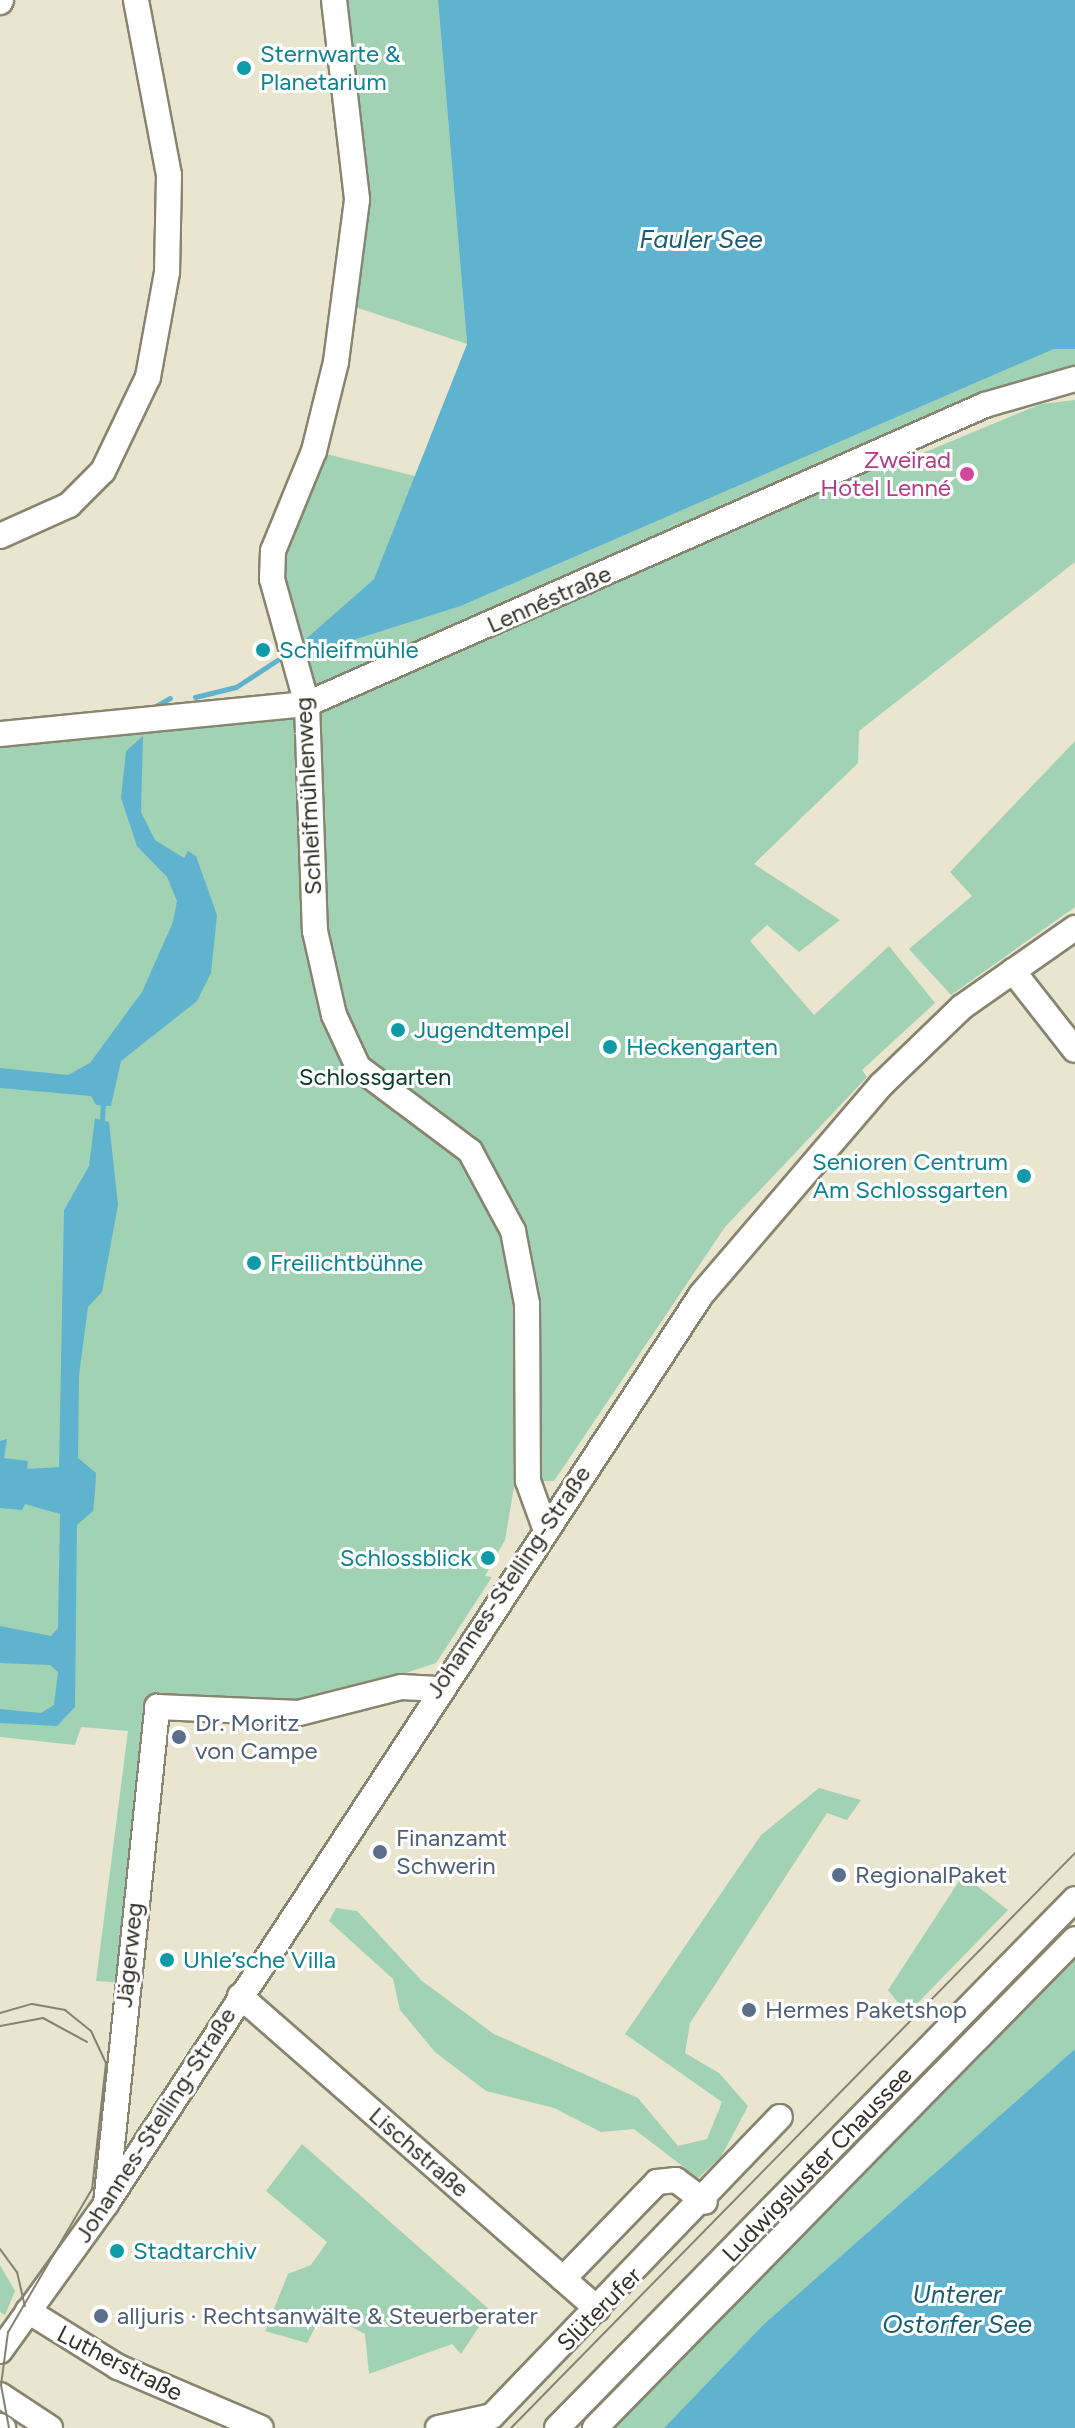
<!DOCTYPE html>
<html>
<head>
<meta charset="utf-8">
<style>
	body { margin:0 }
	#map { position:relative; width:1075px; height:2428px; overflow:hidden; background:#e9e5ce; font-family:Figtree,sans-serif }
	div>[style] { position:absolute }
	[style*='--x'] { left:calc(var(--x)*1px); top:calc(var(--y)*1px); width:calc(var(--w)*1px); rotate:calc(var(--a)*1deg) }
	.green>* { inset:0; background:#a1d2b4 }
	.water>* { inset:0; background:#60b3ce }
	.stream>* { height:5px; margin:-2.5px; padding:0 2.5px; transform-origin:2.5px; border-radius:2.5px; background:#60b3ce }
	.roads { filter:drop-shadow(2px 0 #87846f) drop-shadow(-2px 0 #87846f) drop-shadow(0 2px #87846f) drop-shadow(0 -2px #87846f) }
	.minor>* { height:24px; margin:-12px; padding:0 12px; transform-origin:12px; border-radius:12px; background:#fff }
	.tram>* { height:2px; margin:-1px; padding:0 1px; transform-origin:1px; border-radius:1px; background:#848273 }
	.dots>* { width:22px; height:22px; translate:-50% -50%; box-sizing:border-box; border:4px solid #fff; border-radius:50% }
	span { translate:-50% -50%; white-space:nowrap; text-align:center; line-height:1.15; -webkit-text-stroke:6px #fff; paint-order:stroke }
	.culture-label { font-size:24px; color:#0d838f }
	.left { translate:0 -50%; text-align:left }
	.right { translate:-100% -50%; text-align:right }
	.hotel-label { font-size:24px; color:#b23c85 }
	.street-label { font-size:24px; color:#333229 }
	.park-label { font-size:24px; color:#084027 }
	.service-label { font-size:24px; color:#4e5e75 }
	.water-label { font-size:26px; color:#1a5d70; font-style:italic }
</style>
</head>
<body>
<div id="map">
	<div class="green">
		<div style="clip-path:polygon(334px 0,438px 0,467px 344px,346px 304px,357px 200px)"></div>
		<div style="clip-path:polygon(1054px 349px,1075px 349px,1075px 379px,911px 443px,918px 455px,1041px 404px,1075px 400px,1075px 562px,859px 731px,858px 763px,754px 864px,840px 920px,799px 952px,767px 925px,750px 941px,814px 1015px,889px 946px,935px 1003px,862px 1070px,867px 1077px,725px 1227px,554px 1481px,515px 1481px,505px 1540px,485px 1576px,492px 1577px,436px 1663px,324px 1700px,161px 1695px,125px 1983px,96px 1981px,128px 1731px,81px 1727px,75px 1745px,0 1737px,0 743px,306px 704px,273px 551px,314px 451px,419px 477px,374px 579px,307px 639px,316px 652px,461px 606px)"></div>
		<div style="clip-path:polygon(1075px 741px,1075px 907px,951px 995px,909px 949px,972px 896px,950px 872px)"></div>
		<div style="clip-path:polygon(819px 1788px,861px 1800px,847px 1820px,827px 1813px,690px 2023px,685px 2053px,719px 2073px,748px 2106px,721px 2157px,698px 2178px,634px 2129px,601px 2132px,554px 2108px,486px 2091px,435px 2052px,400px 2010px,393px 1979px,329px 1921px,336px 1908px,357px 1911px,422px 1981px,494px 2034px,638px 2098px,678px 2146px,707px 2139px,722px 2102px,625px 2034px,761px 1835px)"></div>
		<div style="clip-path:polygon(963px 1875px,1008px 1910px,907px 2014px,888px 1990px)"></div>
		<div style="clip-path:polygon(1075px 1939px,1075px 2049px,763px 2325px,664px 2428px,595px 2428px)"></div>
		<div style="clip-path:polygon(302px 2144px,490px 2310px,461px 2354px,452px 2344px,369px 2374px,365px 2334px,323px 2312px,307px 2343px,265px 2331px,288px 2274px,311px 2265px,327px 2242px,266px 2191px)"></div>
		<div style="clip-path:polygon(0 2265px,15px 2291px,5px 2315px,0 2312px)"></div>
	</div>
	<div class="water">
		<div style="clip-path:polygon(438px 0,1075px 0,1075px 349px,1054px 349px,461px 606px,316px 652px,306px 639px,374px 579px,467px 344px)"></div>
		<div style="clip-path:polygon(143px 736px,141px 812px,155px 840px,184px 858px,188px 851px,196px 856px,217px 915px,211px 973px,197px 1001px,121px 1061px,111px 1106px,96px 1105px,91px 1096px,0 1088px,0 1068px,68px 1075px,90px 1063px,142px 992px,173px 922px,177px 901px,167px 877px,137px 846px,121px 798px,126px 751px)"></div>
		<div style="clip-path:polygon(95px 1118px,109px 1122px,118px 1205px,102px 1292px,88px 1307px,79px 1375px,78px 1458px,96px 1473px,95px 1492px,93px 1511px,77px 1525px,75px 1707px,57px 1726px,0 1723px,0 1709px,41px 1713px,54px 1705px,58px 1672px,50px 1665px,0 1663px,0 1626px,51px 1636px,58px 1628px,60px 1514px,25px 1504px,22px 1510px,0 1508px,0 1441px,7px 1439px,4px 1458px,28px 1461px,27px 1469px,59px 1467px,64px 1210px,89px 1166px)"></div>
		<div style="clip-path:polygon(1075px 2049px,1075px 2428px,664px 2428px,763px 2325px)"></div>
	</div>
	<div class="stream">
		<div style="--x:195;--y:697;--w:42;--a:-13.7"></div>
		<div style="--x:236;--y:687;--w:59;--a:-33.1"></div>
		<div style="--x:156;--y:706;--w:16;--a:-30"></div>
		<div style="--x:102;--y:1120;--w:21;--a:-87"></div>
	</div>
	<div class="roads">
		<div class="minor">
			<div style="--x:334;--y:0;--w:201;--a:83.4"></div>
			<div style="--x:357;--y:200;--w:163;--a:97.4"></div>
			<div style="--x:336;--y:362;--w:92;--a:103.9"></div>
			<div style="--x:314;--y:451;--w:108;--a:112.3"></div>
			<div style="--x:273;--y:551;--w:28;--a:92"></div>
			<div style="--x:272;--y:579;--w:130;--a:74.4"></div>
			<div style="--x:307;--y:704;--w:227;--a:88"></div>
			<div style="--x:315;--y:931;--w:86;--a:77.3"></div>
			<div style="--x:334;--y:1015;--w:57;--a:65.2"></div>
			<div style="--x:358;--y:1067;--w:140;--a:36.9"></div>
			<div style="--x:470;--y:1151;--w:91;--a:61.7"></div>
			<div style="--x:513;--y:1231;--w:74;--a:79.1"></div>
			<div style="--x:527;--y:1304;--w:177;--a:89.7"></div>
			<div style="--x:528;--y:1481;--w:50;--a:70.1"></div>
			<div style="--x:0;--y:2;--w:2;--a:-63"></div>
			<div style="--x:0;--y:536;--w:76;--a:-24.2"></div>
			<div style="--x:69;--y:505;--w:48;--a:-45"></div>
			<div style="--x:103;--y:471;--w:104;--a:-64.4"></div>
			<div style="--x:148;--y:377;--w:107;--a:-79.7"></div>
			<div style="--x:167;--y:272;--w:97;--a:-88.8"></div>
			<div style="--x:169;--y:175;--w:178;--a:-100.7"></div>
			<div style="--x:0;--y:734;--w:308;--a:-5.6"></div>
			<div style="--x:307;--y:704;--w:741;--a:-23.8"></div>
			<div style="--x:985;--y:405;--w:94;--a:-16.1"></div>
			<div style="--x:1013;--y:971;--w:100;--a:51.9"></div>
			<div style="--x:240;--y:1996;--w:475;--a:41.2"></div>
			<div style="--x:106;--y:2204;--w:500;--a:-84.1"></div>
			<div style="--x:157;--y:1707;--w:142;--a:2.4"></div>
			<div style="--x:299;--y:1713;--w:105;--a:-14.3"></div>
			<div style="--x:401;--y:1687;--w:36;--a:3"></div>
			<div style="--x:563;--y:2279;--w:135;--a:-45.9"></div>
			<div style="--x:657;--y:2182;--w:19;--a:-6"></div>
			<div style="--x:676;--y:2180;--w:36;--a:37"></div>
			<div style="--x:28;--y:2311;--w:106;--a:31.9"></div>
			<div style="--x:118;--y:2367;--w:155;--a:23.1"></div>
			<div style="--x:0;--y:2351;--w:181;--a:-54.2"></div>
			<div style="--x:106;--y:2204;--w:1086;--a:-56.79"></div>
			<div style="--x:701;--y:1295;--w:277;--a:-49.4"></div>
			<div style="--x:881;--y:1085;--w:112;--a:-43.9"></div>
			<div style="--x:962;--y:1007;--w:138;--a:-35"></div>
			<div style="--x:0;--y:2395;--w:60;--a:33.4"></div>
			<div style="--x:0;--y:2426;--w:4;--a:34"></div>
			<div style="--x:438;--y:2428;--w:55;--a:-12.5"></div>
			<div style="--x:492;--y:2416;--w:415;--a:-46.1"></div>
			<div style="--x:557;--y:2428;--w:740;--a:-45.6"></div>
			<div style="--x:595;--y:2428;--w:685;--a:-45.53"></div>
		</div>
	</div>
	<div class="tram">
		<div style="--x:0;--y:2013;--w:33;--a:-16"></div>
		<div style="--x:32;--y:2004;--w:34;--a:10"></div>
		<div style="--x:65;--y:2010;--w:33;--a:39"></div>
		<div style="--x:91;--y:2031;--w:35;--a:65"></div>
		<div style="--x:106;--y:2063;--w:127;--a:96.3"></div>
		<div style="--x:92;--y:2189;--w:166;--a:120.4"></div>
		<div style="--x:8;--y:2332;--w:53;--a:97.5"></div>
		<div style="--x:1;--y:2385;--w:44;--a:79.5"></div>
		<div style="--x:0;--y:2026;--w:44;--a:-10.5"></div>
		<div style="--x:43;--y:2018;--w:50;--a:28.6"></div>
		<div style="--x:0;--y:2249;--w:29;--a:54"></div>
		<div style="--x:17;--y:2272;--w:35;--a:77"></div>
		<div style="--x:511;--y:2428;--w:805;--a:-45.55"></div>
	</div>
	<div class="dots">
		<div style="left:244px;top:68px;background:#0f9aa8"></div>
		<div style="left:967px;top:474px;background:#d1479c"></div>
		<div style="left:263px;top:650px;background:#0f9aa8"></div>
		<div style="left:398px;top:1030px;background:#0f9aa8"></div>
		<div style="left:610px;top:1047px;background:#0f9aa8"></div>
		<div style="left:1024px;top:1176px;background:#0f9aa8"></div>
		<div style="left:254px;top:1263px;background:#0f9aa8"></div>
		<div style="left:488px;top:1558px;background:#0f9aa8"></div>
		<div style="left:179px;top:1737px;background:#5c6f8a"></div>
		<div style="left:380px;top:1852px;background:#5c6f8a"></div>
		<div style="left:839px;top:1875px;background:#5c6f8a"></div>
		<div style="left:167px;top:1960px;background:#0f9aa8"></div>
		<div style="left:749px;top:2010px;background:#5c6f8a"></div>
		<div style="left:117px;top:2251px;background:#0f9aa8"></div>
		<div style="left:101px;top:2316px;background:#5c6f8a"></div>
	</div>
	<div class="culture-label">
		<span class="left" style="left:260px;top:68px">Sternwarte &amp;<br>Planetarium</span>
		<span class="left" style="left:279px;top:650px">Schleifmühle</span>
		<span class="left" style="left:414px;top:1030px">Jugendtempel</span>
		<span class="left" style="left:626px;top:1047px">Heckengarten</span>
		<span class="right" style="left:1008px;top:1176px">Senioren Centrum<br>Am Schlossgarten</span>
		<span class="left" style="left:270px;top:1263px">Freilichtbühne</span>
		<span class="right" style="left:472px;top:1558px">Schlossblick</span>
		<span class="left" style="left:183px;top:1960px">Uhle’sche Villa</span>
		<span class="left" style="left:133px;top:2251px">Stadtarchiv</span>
	</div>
	<div class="hotel-label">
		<span class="right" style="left:951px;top:474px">Zweirad<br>Hotel Lenné</span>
	</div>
	<div class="street-label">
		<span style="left:549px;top:599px;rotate:-24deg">Lennéstraße</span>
		<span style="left:308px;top:796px;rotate:-93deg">Schleifmühlenweg</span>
		<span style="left:508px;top:1582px;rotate:-56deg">Johannes-Stelling-Straße</span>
		<span style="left:129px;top:1955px;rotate:-84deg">Jägerweg</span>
		<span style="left:155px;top:2125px;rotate:-57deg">Johannes-Stelling-Straße</span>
		<span style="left:419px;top:2152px;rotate:41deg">Lischstraße</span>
		<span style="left:817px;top:2164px;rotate:-46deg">Ludwigsluster Chaussee</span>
		<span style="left:599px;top:2309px;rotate:-45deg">Slüterufer</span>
		<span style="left:120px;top:2363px;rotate:27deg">Lutherstraße</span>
	</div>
	<div class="park-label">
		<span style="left:375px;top:1077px">Schlossgarten</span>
	</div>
	<div class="service-label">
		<span class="left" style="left:195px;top:1737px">Dr. Moritz<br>von Campe</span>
		<span class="left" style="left:396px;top:1852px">Finanzamt<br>Schwerin</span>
		<span class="left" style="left:855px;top:1875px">RegionalPaket</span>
		<span class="left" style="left:765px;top:2010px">Hermes Paketshop</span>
		<span class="left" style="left:117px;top:2316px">alljuris · Rechtsanwälte &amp; Steuerberater</span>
	</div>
	<div class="water-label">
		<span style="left:701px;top:240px">Fauler See</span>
		<span style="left:957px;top:2310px">Unterer<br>Ostorfer See</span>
	</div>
</div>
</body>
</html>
